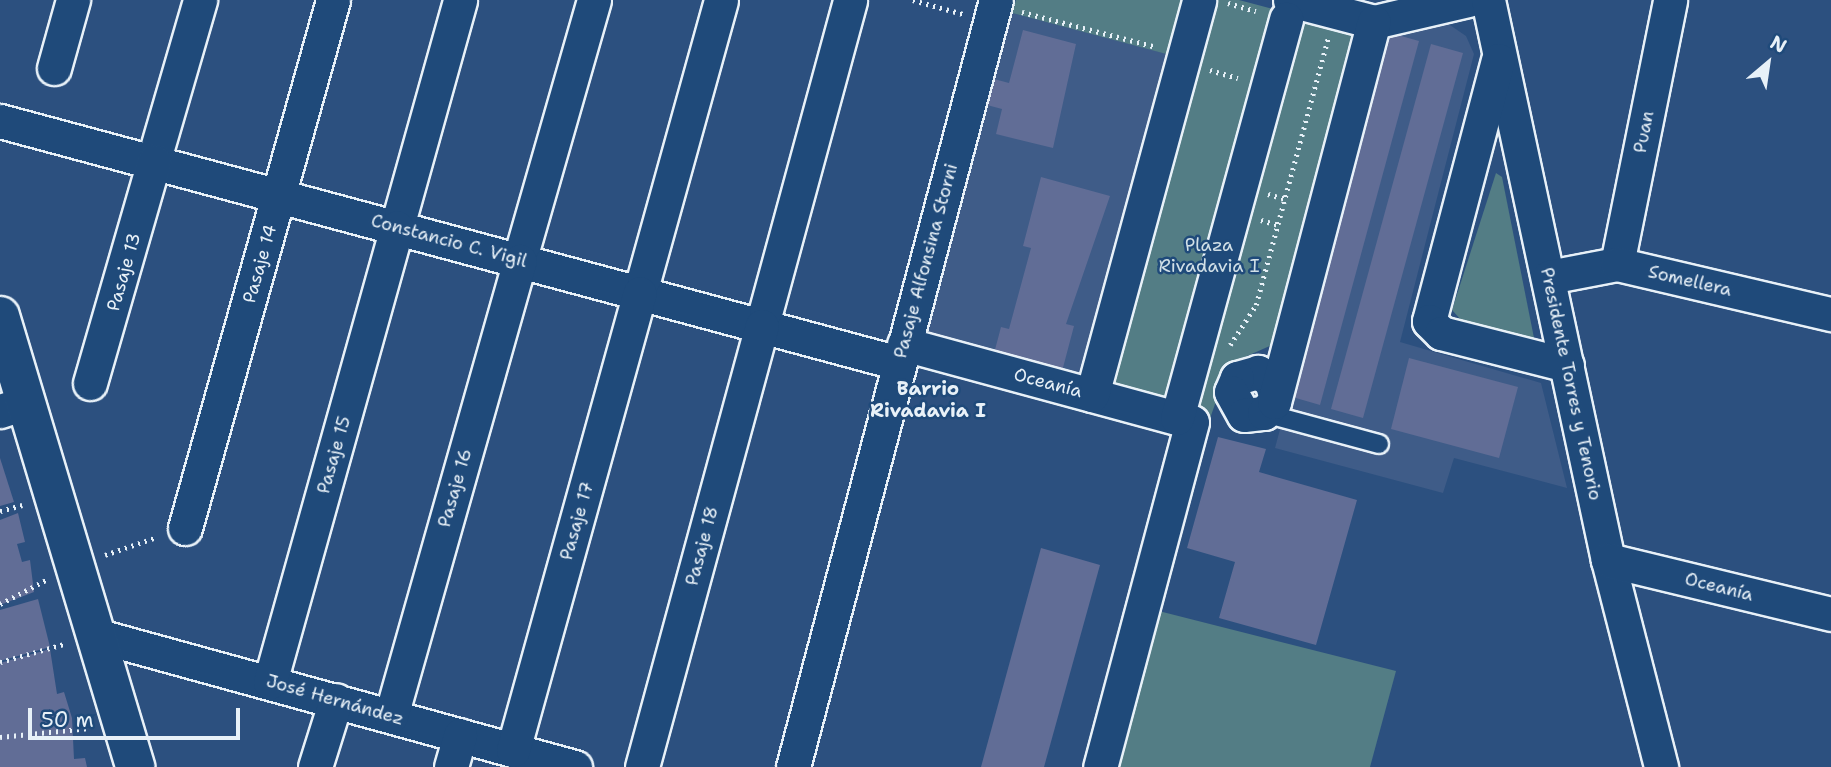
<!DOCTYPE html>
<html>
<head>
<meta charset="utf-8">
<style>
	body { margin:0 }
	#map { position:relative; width:1831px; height:767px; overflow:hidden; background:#2c507f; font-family:"Shantell Sans",sans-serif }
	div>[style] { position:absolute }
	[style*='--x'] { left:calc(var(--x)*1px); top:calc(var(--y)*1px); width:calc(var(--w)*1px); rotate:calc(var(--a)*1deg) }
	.built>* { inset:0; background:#3f5c88 }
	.green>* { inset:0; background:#537d85 }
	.building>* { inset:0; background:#616d96 }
	.path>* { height:4.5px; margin-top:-2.25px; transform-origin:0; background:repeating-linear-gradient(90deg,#e8f1f8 0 2px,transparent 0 7px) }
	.roads { filter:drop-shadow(2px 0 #e8f1f8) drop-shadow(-2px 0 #e8f1f8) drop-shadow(0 2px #e8f1f8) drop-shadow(0 -2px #e8f1f8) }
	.lane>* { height:18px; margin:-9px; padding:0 9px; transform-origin:9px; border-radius:9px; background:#1f4a7a }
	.street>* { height:33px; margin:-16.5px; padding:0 16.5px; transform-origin:16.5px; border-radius:16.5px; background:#1f4a7a }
	.secondary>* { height:38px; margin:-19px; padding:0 19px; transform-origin:19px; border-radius:19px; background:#1f4a7a }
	span { translate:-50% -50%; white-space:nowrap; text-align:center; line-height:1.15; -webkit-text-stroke:5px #1f4a7a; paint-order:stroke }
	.street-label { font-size:18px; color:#e8f1f8 }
	.park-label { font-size:18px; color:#d2e0e7 }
	.neighbourhood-label { font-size:19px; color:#e8f1f8; font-weight:700 }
	.north { position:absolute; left:1733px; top:28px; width:70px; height:70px; -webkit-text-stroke:5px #1f4a7a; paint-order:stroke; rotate:29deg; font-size:19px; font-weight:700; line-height:28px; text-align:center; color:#e8f1f8 }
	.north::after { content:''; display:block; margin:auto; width:24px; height:32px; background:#e8f1f8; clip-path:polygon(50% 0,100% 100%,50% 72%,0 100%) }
	.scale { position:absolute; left:28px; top:708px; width:212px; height:32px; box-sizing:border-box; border:4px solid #e8f1f8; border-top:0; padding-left:9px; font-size:21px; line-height:24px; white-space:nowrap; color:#e8f1f8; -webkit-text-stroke:5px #1f4a7a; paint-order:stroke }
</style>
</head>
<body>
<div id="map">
	<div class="built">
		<div style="clip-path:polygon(1012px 13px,1171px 55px,1081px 385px,924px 342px)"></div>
		<div style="clip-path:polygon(1444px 21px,1466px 36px,1474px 54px,1400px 342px,1541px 383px,1567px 488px,1454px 458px,1443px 493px,1275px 448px,1387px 32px)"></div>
	</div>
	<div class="green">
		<div style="clip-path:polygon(1016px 0,1239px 0,1356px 31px,1274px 344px,1229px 364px,1206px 430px,1078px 396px,1170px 55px,1012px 13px)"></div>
		<div style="clip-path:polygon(1496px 173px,1502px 177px,1534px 338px,1462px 321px,1452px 310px)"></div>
		<div style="clip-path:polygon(1143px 607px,1396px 671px,1370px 767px,1100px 767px)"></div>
	</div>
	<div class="building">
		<div style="clip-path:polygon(1023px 30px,1076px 44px,1053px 148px,996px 134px,1002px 109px,987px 105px,994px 79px,1009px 83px)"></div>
		<div style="clip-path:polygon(1387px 32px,1419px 41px,1320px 405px,1289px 396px)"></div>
		<div style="clip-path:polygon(1431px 44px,1463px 53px,1363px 418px,1331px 409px)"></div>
		<div style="clip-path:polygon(1041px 177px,1110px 196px,1066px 324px,1074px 326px,1060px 379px,992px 361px,1001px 327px,1009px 329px,1031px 248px,1023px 246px)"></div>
		<div style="clip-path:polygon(1409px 358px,1518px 387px,1499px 458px,1391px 429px)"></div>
		<div style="clip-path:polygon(1218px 437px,1266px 449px,1259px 472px,1357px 500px,1316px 645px,1219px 618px,1235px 562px,1187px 548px)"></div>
		<div style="clip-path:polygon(0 458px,14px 502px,0 506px)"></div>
		<div style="clip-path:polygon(18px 513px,25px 542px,17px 544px,22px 562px,30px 560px,34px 592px,0 605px,0 520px)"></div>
		<div style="clip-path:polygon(1041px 548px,1100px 565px,1044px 767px,981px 767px)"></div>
		<div style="clip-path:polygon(38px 599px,50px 647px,0 661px,0 610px)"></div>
		<div style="clip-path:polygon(50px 649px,57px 694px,64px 692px,72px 718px,74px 759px,85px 758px,87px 767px,0 767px,0 663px)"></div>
	</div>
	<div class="path">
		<div style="--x:913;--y:0;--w:52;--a:15.6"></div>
		<div style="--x:1228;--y:3;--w:29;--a:16"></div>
		<div style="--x:1022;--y:12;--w:138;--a:14.6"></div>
		<div style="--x:1210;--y:70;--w:29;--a:16"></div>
		<div style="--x:1268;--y:194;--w:18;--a:16"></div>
		<div style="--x:1261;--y:220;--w:18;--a:16"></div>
		<div style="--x:1230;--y:345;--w:48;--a:-57"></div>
		<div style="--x:1256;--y:305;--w:276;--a:-74.9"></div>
		<div style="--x:0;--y:511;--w:23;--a:-15"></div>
		<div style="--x:105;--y:555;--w:55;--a:-19.1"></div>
		<div style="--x:0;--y:604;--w:52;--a:-27.6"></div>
		<div style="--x:0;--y:662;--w:66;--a:-15.7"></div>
		<div style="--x:0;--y:737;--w:90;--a:-5.7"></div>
	</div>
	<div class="roads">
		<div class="lane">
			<div style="--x:1264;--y:413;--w:119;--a:15.1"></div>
		</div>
		<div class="street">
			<div style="--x:1290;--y:0;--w:87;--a:14.7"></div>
			<div style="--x:1374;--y:22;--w:97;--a:-13.2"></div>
			<div style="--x:1488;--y:0;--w:573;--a:77.91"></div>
			<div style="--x:1608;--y:560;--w:214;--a:75.6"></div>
			<div style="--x:1498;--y:60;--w:270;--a:104.8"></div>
			<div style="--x:1429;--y:321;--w:17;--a:45"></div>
			<div style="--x:1441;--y:333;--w:130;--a:14.3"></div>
			<div style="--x:54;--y:68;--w:71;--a:-74.4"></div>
			<div style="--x:0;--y:121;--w:931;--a:15.07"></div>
			<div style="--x:158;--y:145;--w:151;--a:-73.8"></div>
			<div style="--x:401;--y:212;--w:220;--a:-74.4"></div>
			<div style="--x:524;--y:244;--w:254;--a:-74"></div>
			<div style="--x:1617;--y:264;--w:269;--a:-78.6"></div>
			<div style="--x:1549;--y:277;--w:69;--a:-10.8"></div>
			<div style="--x:1617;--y:264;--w:220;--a:13.2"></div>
			<div style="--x:644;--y:278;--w:288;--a:-74.5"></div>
			<div style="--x:766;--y:310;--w:321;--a:-74.8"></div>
			<div style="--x:904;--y:344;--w:298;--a:15.2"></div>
			<div style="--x:1192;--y:422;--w:357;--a:104.9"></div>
			<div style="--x:90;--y:383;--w:231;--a:-73.9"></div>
			<div style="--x:1092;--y:395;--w:409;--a:-74.8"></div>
			<div style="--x:1275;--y:395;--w:15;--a:-106"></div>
			<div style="--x:1271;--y:381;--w:16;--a:-145"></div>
			<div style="--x:1258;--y:372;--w:22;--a:164"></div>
			<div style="--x:1237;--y:378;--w:15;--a:113"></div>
			<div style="--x:1231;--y:392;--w:26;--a:61"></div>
			<div style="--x:1244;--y:415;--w:20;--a:-6"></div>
			<div style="--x:1264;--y:413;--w:15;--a:-48"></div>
			<div style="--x:1274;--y:402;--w:393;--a:-75.3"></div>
			<div style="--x:0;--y:411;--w:26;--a:-18"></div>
			<div style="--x:1177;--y:418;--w:414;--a:-74.7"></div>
			<div style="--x:185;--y:528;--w:548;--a:-74.34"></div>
			<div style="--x:1608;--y:560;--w:229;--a:13.6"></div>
			<div style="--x:95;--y:635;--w:498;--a:15.4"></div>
			<div style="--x:270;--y:682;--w:472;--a:-74.4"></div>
			<div style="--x:391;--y:716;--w:473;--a:-74.2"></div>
			<div style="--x:513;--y:750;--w:474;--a:-74.5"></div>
			<div style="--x:315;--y:767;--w:70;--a:-72.6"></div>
			<div style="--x:451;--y:767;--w:33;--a:-74"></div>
			<div style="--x:642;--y:767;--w:457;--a:-74.8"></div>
			<div style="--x:793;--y:767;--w:793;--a:-75.18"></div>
		</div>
		<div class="secondary">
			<div style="--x:0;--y:316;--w:471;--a:73.3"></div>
		</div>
	</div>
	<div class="street-label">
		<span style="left:1644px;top:132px;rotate:-79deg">Puan</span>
		<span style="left:449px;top:241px;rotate:15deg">Constancio C. Vigil</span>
		<span style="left:926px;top:261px;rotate:-75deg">Pasaje Alfonsina Storni</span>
		<span style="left:260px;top:264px;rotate:-74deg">Pasaje 14</span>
		<span style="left:124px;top:272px;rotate:-74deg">Pasaje 13</span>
		<span style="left:1690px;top:281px;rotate:13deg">Somellera</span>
		<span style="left:1048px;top:383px;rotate:15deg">Oceanía</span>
		<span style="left:1571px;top:384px;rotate:78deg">Presidente Torres y Tenorio</span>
		<span style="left:334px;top:455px;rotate:-74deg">Pasaje 15</span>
		<span style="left:455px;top:488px;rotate:-74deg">Pasaje 16</span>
		<span style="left:577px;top:521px;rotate:-74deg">Pasaje 17</span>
		<span style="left:702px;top:546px;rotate:-75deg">Pasaje 18</span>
		<span style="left:1719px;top:587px;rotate:14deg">Oceanía</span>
		<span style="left:335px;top:700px;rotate:16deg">José Hernández</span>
	</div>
	<div class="park-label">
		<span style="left:1209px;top:256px">Plaza<br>Rivadavia I</span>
	</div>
	<div class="neighbourhood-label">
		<span style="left:928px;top:400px">Barrio<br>Rivadavia I</span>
	</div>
	<div class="north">N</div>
	<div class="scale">50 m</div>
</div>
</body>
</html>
